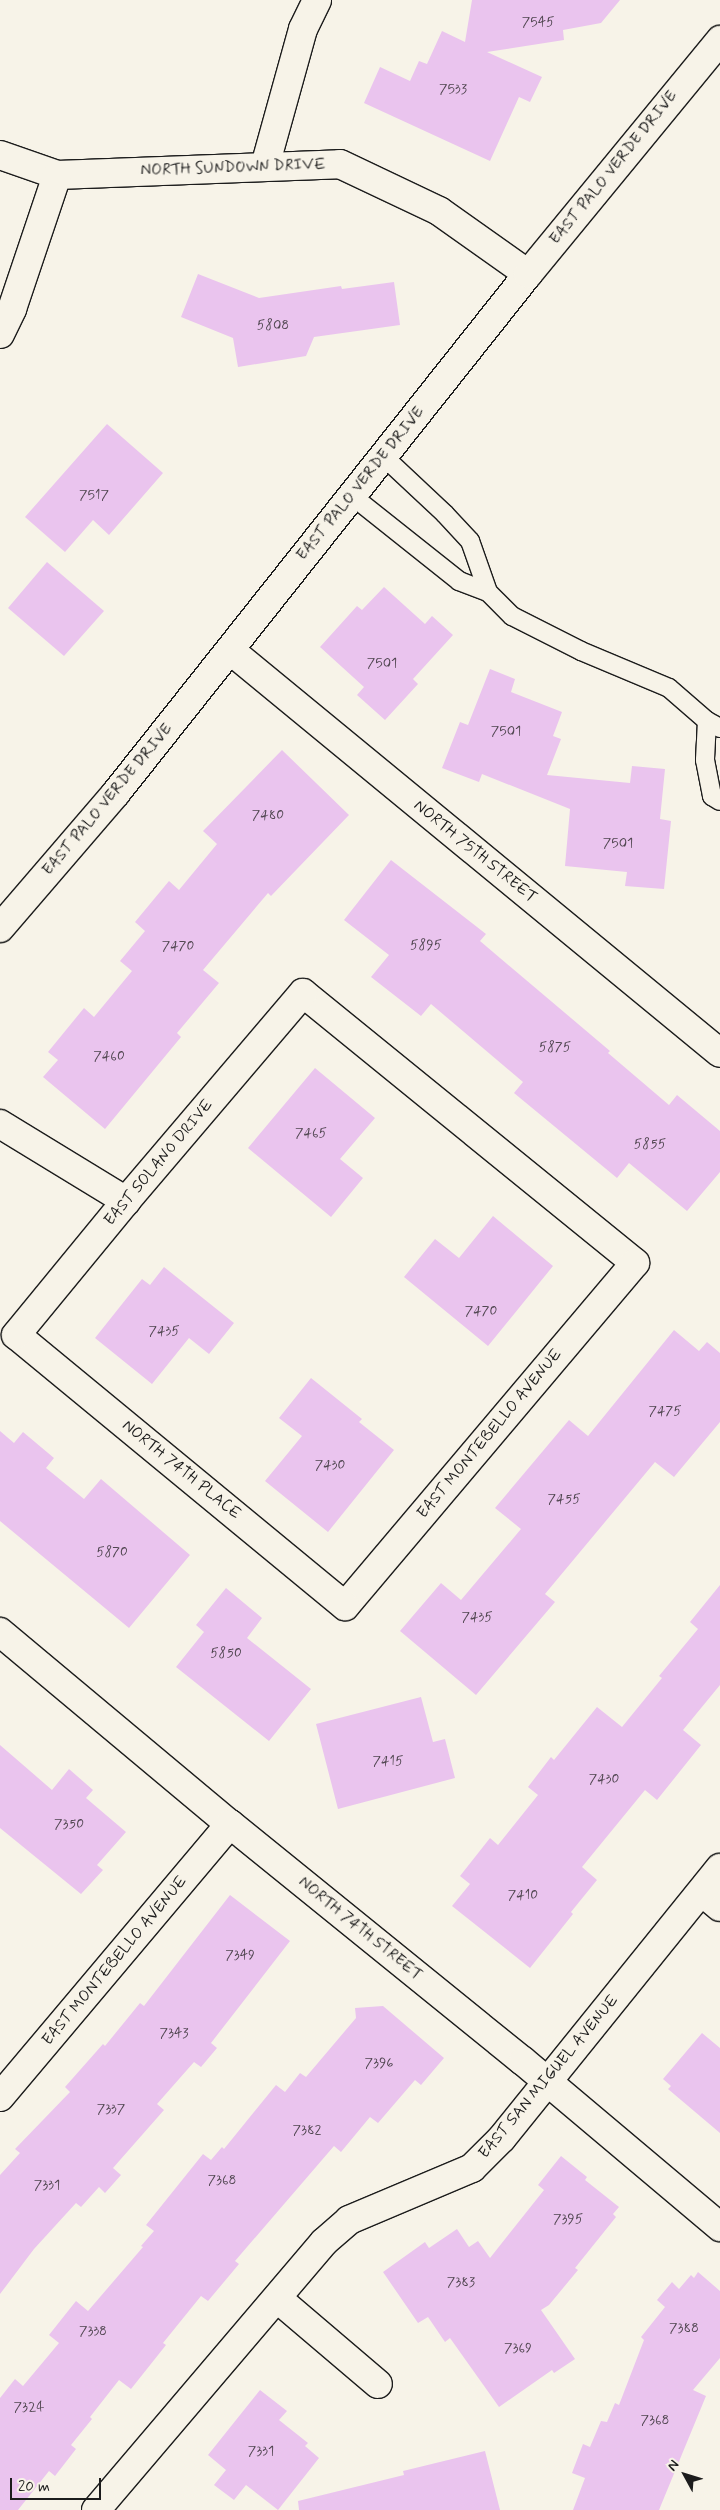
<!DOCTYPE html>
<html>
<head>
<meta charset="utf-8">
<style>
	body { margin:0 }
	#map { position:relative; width:720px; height:2510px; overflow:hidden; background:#f7f3e8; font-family:Mynerve,sans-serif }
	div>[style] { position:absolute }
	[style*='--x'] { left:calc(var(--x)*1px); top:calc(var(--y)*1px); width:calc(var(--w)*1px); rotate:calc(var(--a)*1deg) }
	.building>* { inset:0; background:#eac4ee }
	.roads { filter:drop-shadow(1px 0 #1c1c1c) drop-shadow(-1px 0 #1c1c1c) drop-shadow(0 1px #1c1c1c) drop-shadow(0 -1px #1c1c1c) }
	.lane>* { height:18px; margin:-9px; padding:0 9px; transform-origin:9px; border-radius:9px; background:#f7f3e8 }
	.street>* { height:28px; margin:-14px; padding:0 14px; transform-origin:14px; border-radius:14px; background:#f7f3e8 }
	span { translate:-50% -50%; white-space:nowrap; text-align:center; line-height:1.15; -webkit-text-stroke:4.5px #f7f3e8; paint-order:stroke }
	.number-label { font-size:14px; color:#504650 }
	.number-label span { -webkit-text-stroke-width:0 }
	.street-label { font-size:16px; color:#1c1c1c }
	.north { position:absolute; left:660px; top:2450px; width:50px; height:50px; -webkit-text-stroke:4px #f7f3e8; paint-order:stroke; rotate:309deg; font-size:14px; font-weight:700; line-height:20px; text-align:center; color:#1c1c1c }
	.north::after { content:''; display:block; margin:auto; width:18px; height:22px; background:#1c1c1c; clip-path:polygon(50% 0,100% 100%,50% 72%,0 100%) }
	.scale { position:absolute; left:10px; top:2478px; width:91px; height:22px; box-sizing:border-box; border:2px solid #1c1c1c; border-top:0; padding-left:6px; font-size:15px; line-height:18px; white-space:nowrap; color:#1c1c1c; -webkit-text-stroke:4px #f7f3e8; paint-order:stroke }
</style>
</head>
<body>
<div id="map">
	<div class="building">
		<div style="clip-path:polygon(472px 0,620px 0,601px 23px,563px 30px,564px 40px,487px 52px,542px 77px,530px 102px,519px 97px,490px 161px,364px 103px,380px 67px,410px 81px,419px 61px,427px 64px,442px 31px,465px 42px)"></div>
		<div style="clip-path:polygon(198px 274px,259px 298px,341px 286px,342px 289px,394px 282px,400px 325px,314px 337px,306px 356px,238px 367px,233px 338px,181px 317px)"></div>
		<div style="clip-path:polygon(107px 424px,163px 473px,109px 535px,93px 520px,65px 552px,25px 517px)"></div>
		<div style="clip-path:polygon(47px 562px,104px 611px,64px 656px,8px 608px)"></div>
		<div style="clip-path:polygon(384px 587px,425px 624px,432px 616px,453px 635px,413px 679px,418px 684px,385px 720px,357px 695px,364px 687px,320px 647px,357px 606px,362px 610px)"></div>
		<div style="clip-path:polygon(490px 669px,515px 679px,511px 692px,562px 712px,553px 736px,561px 739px,547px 775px,630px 783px,632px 766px,665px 769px,660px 819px,671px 821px,664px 889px,625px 886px,627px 872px,565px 866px,570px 809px,482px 774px,479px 782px,442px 768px,460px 722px,468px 725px)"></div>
		<div style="clip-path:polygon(282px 750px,349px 815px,271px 896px,268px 893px,203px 970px,219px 983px,177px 1033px,181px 1037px,105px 1129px,43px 1077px,58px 1060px,48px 1052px,84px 1008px,94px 1017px,132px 971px,120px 961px,145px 931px,135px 922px,169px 881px,179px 890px,217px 844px,203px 831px)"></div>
		<div style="clip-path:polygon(391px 860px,486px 934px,480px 941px,610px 1051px,608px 1053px,669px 1105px,677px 1095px,720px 1131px,720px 1172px,687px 1211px,629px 1163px,617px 1178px,514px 1093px,523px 1082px,431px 1004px,421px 1016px,371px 977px,389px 955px,344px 920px)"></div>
		<div style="clip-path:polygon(315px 1068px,375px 1118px,340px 1159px,363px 1178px,331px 1217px,248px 1148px)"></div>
		<div style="clip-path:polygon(493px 1216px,553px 1266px,488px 1346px,404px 1277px,435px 1239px,459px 1258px)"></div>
		<div style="clip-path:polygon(164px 1267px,234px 1323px,209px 1354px,189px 1338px,152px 1384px,95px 1338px,142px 1279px,150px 1285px)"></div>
		<div style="clip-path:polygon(674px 1330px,699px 1351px,707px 1342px,720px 1353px,720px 1422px,674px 1477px,655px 1462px,545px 1594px,555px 1602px,476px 1695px,400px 1631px,441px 1583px,461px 1600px,521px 1529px,495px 1508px,569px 1420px,588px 1436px)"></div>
		<div style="clip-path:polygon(311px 1378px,362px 1419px,359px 1422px,394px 1450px,328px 1532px,265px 1481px,302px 1436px,279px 1418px)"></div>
		<div style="clip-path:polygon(0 1431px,14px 1443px,23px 1432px,54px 1458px,46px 1468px,84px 1499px,101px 1479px,190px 1555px,129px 1628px,0 1521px)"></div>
		<div style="clip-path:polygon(720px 1585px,720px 1685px,683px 1730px,701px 1745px,657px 1800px,645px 1790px,582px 1867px,597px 1880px,571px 1912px,573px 1914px,530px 1968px,452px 1906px,470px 1884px,460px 1876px,490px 1838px,498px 1845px,538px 1795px,528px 1787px,551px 1757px,554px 1760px,597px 1707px,622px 1727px,662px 1678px,659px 1676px,698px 1629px,690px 1622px)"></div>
		<div style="clip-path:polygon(226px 1588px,262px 1618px,247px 1638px,311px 1689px,269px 1741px,176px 1667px,204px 1632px,196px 1625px)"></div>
		<div style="clip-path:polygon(421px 1697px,433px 1742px,445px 1739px,455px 1778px,338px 1809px,316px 1724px)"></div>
		<div style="clip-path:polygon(0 1745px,52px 1790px,69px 1769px,93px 1790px,86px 1798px,126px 1832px,97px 1865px,103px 1870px,81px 1894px,0 1828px)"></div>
		<div style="clip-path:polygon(230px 1895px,290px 1941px,211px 2043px,217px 2048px,201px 2067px,194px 2062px,157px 2104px,164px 2110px,113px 2168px,121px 2175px,105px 2193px,99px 2187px,81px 2207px,76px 2203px,34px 2249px,0 2294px,0 2175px,20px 2153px,15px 2149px,70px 2092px,65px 2087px,103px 2044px,105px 2046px,140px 2003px,144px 2006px)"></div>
		<div style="clip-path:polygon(383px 2006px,444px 2058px,421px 2085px,415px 2080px,378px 2123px,370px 2117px,341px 2152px,334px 2146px,235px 2261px,239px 2264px,208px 2301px,201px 2296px,163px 2343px,166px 2345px,131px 2389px,119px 2380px,90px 2417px,92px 2419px,71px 2445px,76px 2449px,55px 2476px,49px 2471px,18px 2510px,0 2510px,0 2398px,15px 2379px,23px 2386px,59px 2343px,49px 2335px,76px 2301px,88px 2311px,143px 2247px,141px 2246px,154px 2231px,146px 2225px,203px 2154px,211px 2160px,222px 2147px,224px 2149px,276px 2085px,285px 2092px,300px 2073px,306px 2077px,356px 2018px,355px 2008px)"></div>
		<div style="clip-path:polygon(702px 2033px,720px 2048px,720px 2133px,668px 2089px,671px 2086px,663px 2079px)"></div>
		<div style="clip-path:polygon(561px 2156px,587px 2177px,585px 2180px,619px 2207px,613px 2214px,616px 2217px,575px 2268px,578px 2270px,549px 2305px,541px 2310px,575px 2359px,554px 2373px,552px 2370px,499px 2407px,450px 2338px,445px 2342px,428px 2317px,418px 2323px,383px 2272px,425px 2242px,429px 2248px,457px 2229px,469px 2247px,478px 2241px,490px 2258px,544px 2190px,538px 2185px)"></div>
		<div style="clip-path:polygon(698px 2272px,720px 2291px,720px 2358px,693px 2390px,706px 2396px,659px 2510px,573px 2510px,585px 2478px,572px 2473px,583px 2444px,590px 2447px,601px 2421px,607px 2422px,615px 2403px,619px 2405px,644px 2340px,641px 2337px,665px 2307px,657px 2300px,672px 2282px,679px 2289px,691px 2275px,694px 2278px)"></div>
		<div style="clip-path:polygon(260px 2390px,287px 2411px,279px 2420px,308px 2443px,305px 2446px,319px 2458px,278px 2510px,246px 2485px,234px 2500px,214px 2485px,226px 2470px,208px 2455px)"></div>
		<div style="clip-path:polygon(485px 2451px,500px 2510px,299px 2510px,298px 2501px,404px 2475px,403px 2471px)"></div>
	</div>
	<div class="roads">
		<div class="lane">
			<div style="--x:351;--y:495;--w:138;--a:38.5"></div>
			<div style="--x:459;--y:581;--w:31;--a:21"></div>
			<div style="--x:488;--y:592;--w:54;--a:-109.4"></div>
			<div style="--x:470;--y:541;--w:37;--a:-133"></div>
			<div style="--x:445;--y:514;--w:85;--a:-136.9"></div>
			<div style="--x:488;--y:592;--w:34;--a:45"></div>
			<div style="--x:512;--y:616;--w:77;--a:26.9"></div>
			<div style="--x:581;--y:651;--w:95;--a:22.8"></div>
			<div style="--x:669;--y:688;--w:50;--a:41"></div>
			<div style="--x:707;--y:721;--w:15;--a:28"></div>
			<div style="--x:707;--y:721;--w:39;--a:93"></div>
			<div style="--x:705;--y:760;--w:37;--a:79"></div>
			<div style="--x:712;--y:796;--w:9;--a:32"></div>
		</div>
		<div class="street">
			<div style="--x:0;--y:155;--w:60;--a:19.3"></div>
			<div style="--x:57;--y:175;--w:283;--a:-2.2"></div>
			<div style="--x:340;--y:164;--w:110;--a:25.4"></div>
			<div style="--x:439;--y:211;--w:109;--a:35.3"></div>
			<div style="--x:265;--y:166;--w:142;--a:-74.5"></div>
			<div style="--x:303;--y:29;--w:32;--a:-64"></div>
			<div style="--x:0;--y:334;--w:28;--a:-64"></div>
			<div style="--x:12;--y:309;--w:141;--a:-71.4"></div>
			<div style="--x:230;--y:650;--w:634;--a:39.44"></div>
			<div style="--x:0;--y:928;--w:178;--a:-49.3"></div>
			<div style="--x:116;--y:793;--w:663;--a:-51.56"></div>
			<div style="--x:528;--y:274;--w:303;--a:-50.6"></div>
			<div style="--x:303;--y:993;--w:428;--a:39.1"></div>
			<div style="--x:635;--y:1263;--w:449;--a:130.2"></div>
			<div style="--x:345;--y:1606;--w:426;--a:-140.5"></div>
			<div style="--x:16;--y:1335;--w:173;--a:-50.6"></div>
			<div style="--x:126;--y:1201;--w:273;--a:-49.6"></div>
			<div style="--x:0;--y:1124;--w:148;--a:31.4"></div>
			<div style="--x:0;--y:1632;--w:300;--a:39.9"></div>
			<div style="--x:230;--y:1824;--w:377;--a:39"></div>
			<div style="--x:523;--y:2061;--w:258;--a:40.1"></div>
			<div style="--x:702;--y:1892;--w:23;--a:40"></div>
			<div style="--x:0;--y:2097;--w:357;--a:-49.9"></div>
			<div style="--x:278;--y:2299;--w:131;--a:40.4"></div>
			<div style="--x:96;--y:2510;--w:352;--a:-49.6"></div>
			<div style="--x:324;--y:2242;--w:33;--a:-41"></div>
			<div style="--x:349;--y:2220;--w:134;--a:-22.9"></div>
			<div style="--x:472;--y:2168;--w:42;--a:-45"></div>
			<div style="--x:502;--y:2138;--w:347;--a:-51.1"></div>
		</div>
	</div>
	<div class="number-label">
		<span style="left:538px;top:22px">7545</span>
		<span style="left:453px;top:89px">7533</span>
		<span style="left:273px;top:325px">5808</span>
		<span style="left:94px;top:495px">7517</span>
		<span style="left:382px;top:663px">7501</span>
		<span style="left:506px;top:731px">7501</span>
		<span style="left:268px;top:815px">7480</span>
		<span style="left:618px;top:843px">7501</span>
		<span style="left:426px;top:945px">5895</span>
		<span style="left:178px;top:946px">7470</span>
		<span style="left:555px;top:1047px">5875</span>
		<span style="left:109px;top:1056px">7460</span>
		<span style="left:311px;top:1133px">7465</span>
		<span style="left:650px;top:1144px">5855</span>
		<span style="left:481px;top:1311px">7470</span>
		<span style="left:164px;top:1331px">7435</span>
		<span style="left:665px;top:1411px">7475</span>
		<span style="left:330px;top:1465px">7430</span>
		<span style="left:564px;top:1499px">7455</span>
		<span style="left:112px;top:1552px">5870</span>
		<span style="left:477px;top:1617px">7435</span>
		<span style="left:226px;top:1653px">5850</span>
		<span style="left:388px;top:1761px">7415</span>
		<span style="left:604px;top:1779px">7430</span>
		<span style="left:69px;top:1824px">7350</span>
		<span style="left:523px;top:1895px">7410</span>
		<span style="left:240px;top:1955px">7349</span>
		<span style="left:174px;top:2033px">7343</span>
		<span style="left:379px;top:2063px">7396</span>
		<span style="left:111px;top:2109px">7337</span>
		<span style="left:307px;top:2130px">7382</span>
		<span style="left:222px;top:2180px">7368</span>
		<span style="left:47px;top:2185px">7331</span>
		<span style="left:568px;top:2219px">7395</span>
		<span style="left:461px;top:2282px">7383</span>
		<span style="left:684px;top:2328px">7388</span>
		<span style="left:93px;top:2331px">7338</span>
		<span style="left:518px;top:2348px">7369</span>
		<span style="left:29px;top:2407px">7324</span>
		<span style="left:655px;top:2420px">7368</span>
		<span style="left:261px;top:2451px">7331</span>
	</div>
	<div class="street-label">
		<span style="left:233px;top:168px;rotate:-2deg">NORTH SUNDOWN DRIVE</span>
		<span style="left:614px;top:168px;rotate:-51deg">EAST PALO VERDE DRIVE</span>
		<span style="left:361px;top:484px;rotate:-51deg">EAST PALO VERDE DRIVE</span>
		<span style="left:108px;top:800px;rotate:-50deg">EAST PALO VERDE DRIVE</span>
		<span style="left:475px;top:852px;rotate:39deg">NORTH 75TH STREET</span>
		<span style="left:159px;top:1163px;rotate:-50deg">EAST SOLANO DRIVE</span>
		<span style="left:490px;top:1434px;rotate:-50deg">EAST MONTEBELLO AVENUE</span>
		<span style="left:181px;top:1470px;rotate:39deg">NORTH 74TH PLACE</span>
		<span style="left:360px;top:1929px;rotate:39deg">NORTH 74TH STREET</span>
		<span style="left:115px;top:1961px;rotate:-50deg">EAST MONTEBELLO AVENUE</span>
		<span style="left:549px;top:2077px;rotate:-50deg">EAST SAN MIGUEL AVENUE</span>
	</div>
	<div class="north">N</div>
	<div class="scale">20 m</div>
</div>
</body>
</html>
